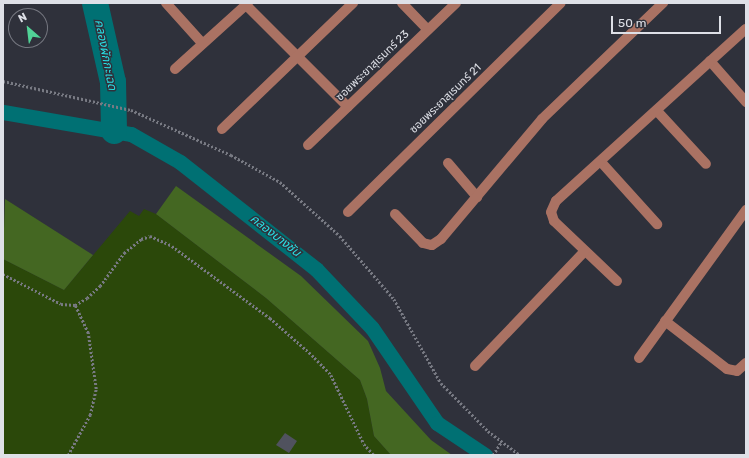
<!DOCTYPE html>
<html>
<head>
<meta charset="utf-8">
<style>
	body { margin:0 }
	#map { position:relative; width:749px; height:458px; overflow:hidden; background:#2f313b; font-family:Rubik,"Noto Sans Thai",sans-serif }
	div>[style] { position:absolute }
	[style*='--x'] { left:calc(var(--x)*1px); top:calc(var(--y)*1px); width:calc(var(--w)*1px); rotate:calc(var(--a)*1deg) }
	.green>* { inset:0; background:#2b480a }
	.forest>* { inset:0; background:#446722 }
	.canal>* { height:15px; margin:-7.5px; padding:0 7.5px; transform-origin:7.5px; border-radius:7.5px; background:#007073 }
	.river>* { height:26px; margin:-13px; padding:0 13px; transform-origin:13px; border-radius:13px; background:#007073 }
	.building>* { inset:0; background:#50525e }
	.path>* { height:2.5px; margin-top:-1.25px; transform-origin:0; background:repeating-linear-gradient(90deg,#787a83 0 2px,transparent 0 4px) }
	.minor>* { height:10px; margin:-5px; padding:0 5px; transform-origin:5px; border-radius:5px; background:#aa7263 }
	span { translate:-50% -50%; white-space:nowrap; text-align:center; line-height:1.15; -webkit-text-stroke:3px #2f313b; paint-order:stroke }
	.street-label { font-size:11px; color:#dee0e7 }
	.water-label { font-size:12px; color:#28e2e7; font-style:italic }
	.frame { position:absolute; inset:0; border:4px solid #dee0e7; pointer-events:none }
	.north { position:absolute; left:8px; top:8px; width:40px; height:40px; box-sizing:border-box; background:#2f313b; border:1px solid #757780; border-radius:50%; rotate:332deg; font-size:11px; font-weight:700; line-height:16px; text-align:center; color:#dee0e7 }
	.north::after { content:''; display:block; margin:auto; width:14px; height:18px; background:#51d397; clip-path:polygon(50% 0,100% 100%,50% 72%,0 100%) }
	.scale { position:absolute; left:611px; top:16px; width:110px; height:18px; box-sizing:border-box; border:2px solid #dee0e7; border-top:0; padding-left:5px; font-size:12px; line-height:14px; white-space:nowrap; color:#dee0e7; -webkit-text-stroke:3px #2f313b; paint-order:stroke }
</style>
</head>
<body>
<div id="map">
	<div class="green">
		<div style="clip-path:polygon(144px 209px,156px 214px,266px 298px,360px 380px,367px 399px,374px 436px,391px 455px,3px 455px,3px 259px,64px 290px,130px 211px,139px 216px)"></div>
	</div>
	<div class="forest">
		<div style="clip-path:polygon(176px 186px,301px 276px,368px 341px,380px 368px,386px 391px,431px 440px,452px 455px,391px 455px,374px 436px,367px 399px,360px 380px,266px 298px,156px 214px)"></div>
		<div style="clip-path:polygon(5px 199px,93px 255px,64px 290px,3px 259px)"></div>
	</div>
	<div class="canal">
		<div style="--x:3;--y:112;--w:130;--a:9.8"></div>
		<div style="--x:131;--y:134;--w:56;--a:29.7"></div>
		<div style="--x:180;--y:162;--w:173;--a:38.2"></div>
		<div style="--x:316;--y:269;--w:81;--a:46.5"></div>
		<div style="--x:372;--y:328;--w:115;--a:55.6"></div>
		<div style="--x:437;--y:423;--w:58;--a:33.7"></div>
	</div>
	<div class="river">
		<div style="--x:95;--y:3;--w:81;--a:77.2"></div>
		<div style="--x:113;--y:82;--w:49;--a:88.8"></div>
	</div>
	<div class="building">
		<div style="clip-path:polygon(285px 433px,297px 441px,289px 453px,276px 445px)"></div>
	</div>
	<div class="path">
		<div style="--x:3;--y:81;--w:131;--a:12.8"></div>
		<div style="--x:131;--y:110;--w:110;--a:24.2"></div>
		<div style="--x:231;--y:155;--w:56;--a:28.9"></div>
		<div style="--x:280;--y:182;--w:81;--a:42"></div>
		<div style="--x:340;--y:236;--w:83;--a:49.4"></div>
		<div style="--x:394;--y:299;--w:96;--a:60.8"></div>
		<div style="--x:441;--y:383;--w:67;--a:45.6"></div>
		<div style="--x:488;--y:431;--w:40;--a:37"></div>
		<div style="--x:3;--y:274;--w:65;--a:27.3"></div>
		<div style="--x:61;--y:304;--w:14;--a:4"></div>
		<div style="--x:75;--y:305;--w:14;--a:-30"></div>
		<div style="--x:87;--y:298;--w:18;--a:-43"></div>
		<div style="--x:100;--y:286;--w:41;--a:-54"></div>
		<div style="--x:124;--y:253;--w:22;--a:-39"></div>
		<div style="--x:141;--y:239;--w:9;--a:-18"></div>
		<div style="--x:150;--y:236;--w:24;--a:24"></div>
		<div style="--x:172;--y:246;--w:122;--a:36.3"></div>
		<div style="--x:270;--y:318;--w:56;--a:41.4"></div>
		<div style="--x:312;--y:355;--w:28;--a:46"></div>
		<div style="--x:331;--y:375;--w:76;--a:64.4"></div>
		<div style="--x:364;--y:444;--w:15;--a:48"></div>
		<div style="--x:68;--y:455;--w:46;--a:-61.2"></div>
		<div style="--x:90;--y:415;--w:27;--a:-77"></div>
		<div style="--x:96;--y:389;--w:57;--a:-98.1"></div>
		<div style="--x:88;--y:333;--w:31;--a:-115"></div>
		<div style="--x:493;--y:455;--w:15;--a:-58"></div>
	</div>
	<div class="minor">
		<div style="--x:166;--y:3;--w:54;--a:48"></div>
		<div style="--x:402;--y:3;--w:37;--a:46"></div>
		<div style="--x:246;--y:5;--w:144;--a:45"></div>
		<div style="--x:710;--y:61;--w:55;--a:48.7"></div>
		<div style="--x:175;--y:69;--w:98;--a:-42.1"></div>
		<div style="--x:657;--y:111;--w:72;--a:47.2"></div>
		<div style="--x:222;--y:129;--w:182;--a:-43.9"></div>
		<div style="--x:308;--y:145;--w:205;--a:-43.8"></div>
		<div style="--x:601;--y:162;--w:84;--a:47.9"></div>
		<div style="--x:448;--y:163;--w:45;--a:49.5"></div>
		<div style="--x:348;--y:212;--w:298;--a:-44.5"></div>
		<div style="--x:395;--y:214;--w:40;--a:46"></div>
		<div style="--x:423;--y:243;--w:9;--a:13"></div>
		<div style="--x:432;--y:245;--w:11;--a:-34"></div>
		<div style="--x:441;--y:239;--w:157;--a:-49.9"></div>
		<div style="--x:542;--y:119;--w:168;--a:-43.8"></div>
		<div style="--x:617;--y:281;--w:87;--a:-136.4"></div>
		<div style="--x:554;--y:221;--w:9;--a:-108"></div>
		<div style="--x:551;--y:212;--w:12;--a:-66"></div>
		<div style="--x:556;--y:201;--w:256;--a:-42.2"></div>
		<div style="--x:665;--y:321;--w:78;--a:37.7"></div>
		<div style="--x:727;--y:369;--w:10;--a:11"></div>
		<div style="--x:737;--y:371;--w:12;--a:-42"></div>
		<div style="--x:639;--y:358;--w:183;--a:-54.1"></div>
		<div style="--x:475;--y:366;--w:158;--a:-46.3"></div>
	</div>
	<div class="street-label">
		<span style="left:373px;top:66px;rotate:-44deg">ซอยพระยาสุเรนทร์ 23</span>
		<span style="left:446px;top:99px;rotate:-44deg">ซอยพระยาสุเรนทร์ 21</span>
	</div>
	<div class="water-label">
		<span style="left:105px;top:55px;rotate:79deg">คลองผักกะเฉด</span>
		<span style="left:275px;top:236px;rotate:38deg">คลองบางชัน</span>
	</div>
	<div class="frame"></div>
	<div class="north">N</div>
	<div class="scale">50 m</div>
</div>
</body>
</html>
